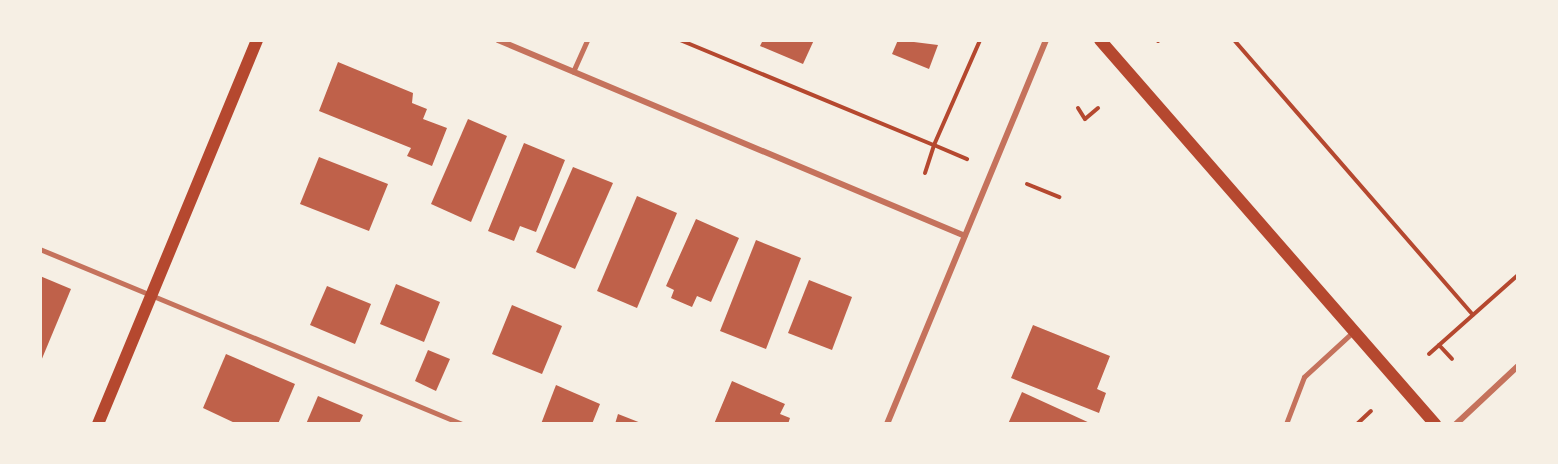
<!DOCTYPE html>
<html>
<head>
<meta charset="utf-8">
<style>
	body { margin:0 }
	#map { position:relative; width:1558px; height:464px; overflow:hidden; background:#f6efe4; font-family:"Archivo Narrow",sans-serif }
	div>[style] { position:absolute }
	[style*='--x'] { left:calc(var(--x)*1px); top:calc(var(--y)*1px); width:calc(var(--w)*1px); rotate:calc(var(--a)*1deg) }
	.building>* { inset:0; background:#bf614a }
	.path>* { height:4px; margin:-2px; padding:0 2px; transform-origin:2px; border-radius:2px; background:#b5482f }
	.service>* { height:4.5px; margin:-2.25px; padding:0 2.25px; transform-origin:2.25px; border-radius:2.25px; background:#c5725c }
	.minor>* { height:6px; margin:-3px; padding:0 3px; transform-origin:3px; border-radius:3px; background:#c5725c }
	.secondary>* { height:12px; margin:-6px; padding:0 6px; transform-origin:6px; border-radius:6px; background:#b5482f }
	span { translate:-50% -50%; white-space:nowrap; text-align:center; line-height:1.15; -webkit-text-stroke:6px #f6efe4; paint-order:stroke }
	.frame { position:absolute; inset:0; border:42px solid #f6efe4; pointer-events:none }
</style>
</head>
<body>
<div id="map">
	<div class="building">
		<div style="clip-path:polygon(763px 40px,814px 40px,803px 64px,760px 46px)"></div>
		<div style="clip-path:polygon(898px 40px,938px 45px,929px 69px,892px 54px)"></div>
		<div style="clip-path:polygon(338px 62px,413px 93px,412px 103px,427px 109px,423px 119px,447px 128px,432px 166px,407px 156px,411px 148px,319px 111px)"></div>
		<div style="clip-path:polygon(468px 119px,507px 136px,471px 222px,431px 204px)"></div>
		<div style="clip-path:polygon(524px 143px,565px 160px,536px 232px,520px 226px,514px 241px,488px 231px)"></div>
		<div style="clip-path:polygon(319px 157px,388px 184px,369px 231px,300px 204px)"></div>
		<div style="clip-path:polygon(573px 167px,613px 183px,575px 269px,536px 252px)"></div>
		<div style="clip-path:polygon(637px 196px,677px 213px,637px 308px,597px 291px)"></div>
		<div style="clip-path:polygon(696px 219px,739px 238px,711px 302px,697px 296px,692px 307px,671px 298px,674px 290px,666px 286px)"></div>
		<div style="clip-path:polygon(756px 240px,801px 258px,766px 349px,720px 331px)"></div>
		<div style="clip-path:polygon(40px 276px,71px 289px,41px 361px,40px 361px)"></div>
		<div style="clip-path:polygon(809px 280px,852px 297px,832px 350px,788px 333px)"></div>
		<div style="clip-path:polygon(396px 284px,440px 302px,424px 342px,380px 324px)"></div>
		<div style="clip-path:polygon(327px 286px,371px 304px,355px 344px,310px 325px)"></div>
		<div style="clip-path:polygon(512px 305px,562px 326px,542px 374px,492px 354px)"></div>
		<div style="clip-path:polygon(1033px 325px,1110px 356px,1097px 389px,1106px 393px,1099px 413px,1011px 378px)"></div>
		<div style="clip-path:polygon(428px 350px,450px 359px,436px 391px,415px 381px)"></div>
		<div style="clip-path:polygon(226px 354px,295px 384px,278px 424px,237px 424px,203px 408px)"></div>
		<div style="clip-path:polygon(732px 381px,785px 404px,780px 414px,790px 418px,788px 424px,714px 424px)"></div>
		<div style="clip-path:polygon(556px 385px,600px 404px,592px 424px,541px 424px)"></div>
		<div style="clip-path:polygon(1022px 392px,1092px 424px,1008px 424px)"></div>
		<div style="clip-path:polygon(318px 396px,363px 415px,359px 424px,306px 424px)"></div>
		<div style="clip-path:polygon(618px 414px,641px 423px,641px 424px,615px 424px)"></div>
	</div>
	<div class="path">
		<div style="--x:680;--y:40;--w:275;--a:22.5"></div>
		<div style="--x:934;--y:145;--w:115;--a:-66.3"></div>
		<div style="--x:1234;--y:40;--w:364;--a:49"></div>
		<div style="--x:1158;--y:41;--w:1;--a:-45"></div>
		<div style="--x:1078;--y:108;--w:13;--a:58"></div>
		<div style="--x:1085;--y:119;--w:17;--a:-40"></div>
		<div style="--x:925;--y:173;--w:29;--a:-72"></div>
		<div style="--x:934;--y:145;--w:36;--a:23"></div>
		<div style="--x:1027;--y:184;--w:35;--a:22"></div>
		<div style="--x:1439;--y:345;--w:19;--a:47"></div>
		<div style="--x:1429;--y:354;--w:119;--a:-41.6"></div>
		<div style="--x:1357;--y:424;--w:19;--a:-43"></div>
	</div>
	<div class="service">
		<div style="--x:573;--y:72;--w:35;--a:-66"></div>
		<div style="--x:40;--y:249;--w:458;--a:22.5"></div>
		<div style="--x:1286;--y:424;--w:50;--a:-69"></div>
		<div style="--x:1304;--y:377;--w:68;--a:-42.6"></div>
	</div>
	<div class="minor">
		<div style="--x:498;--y:40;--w:506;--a:22.77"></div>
		<div style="--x:887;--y:424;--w:416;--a:-67.5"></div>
		<div style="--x:1456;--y:424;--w:85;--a:-43.1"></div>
	</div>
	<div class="secondary">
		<div style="--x:1100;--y:40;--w:510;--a:48.9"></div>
		<div style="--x:98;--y:424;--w:416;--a:-67.5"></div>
	</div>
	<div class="frame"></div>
</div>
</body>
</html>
